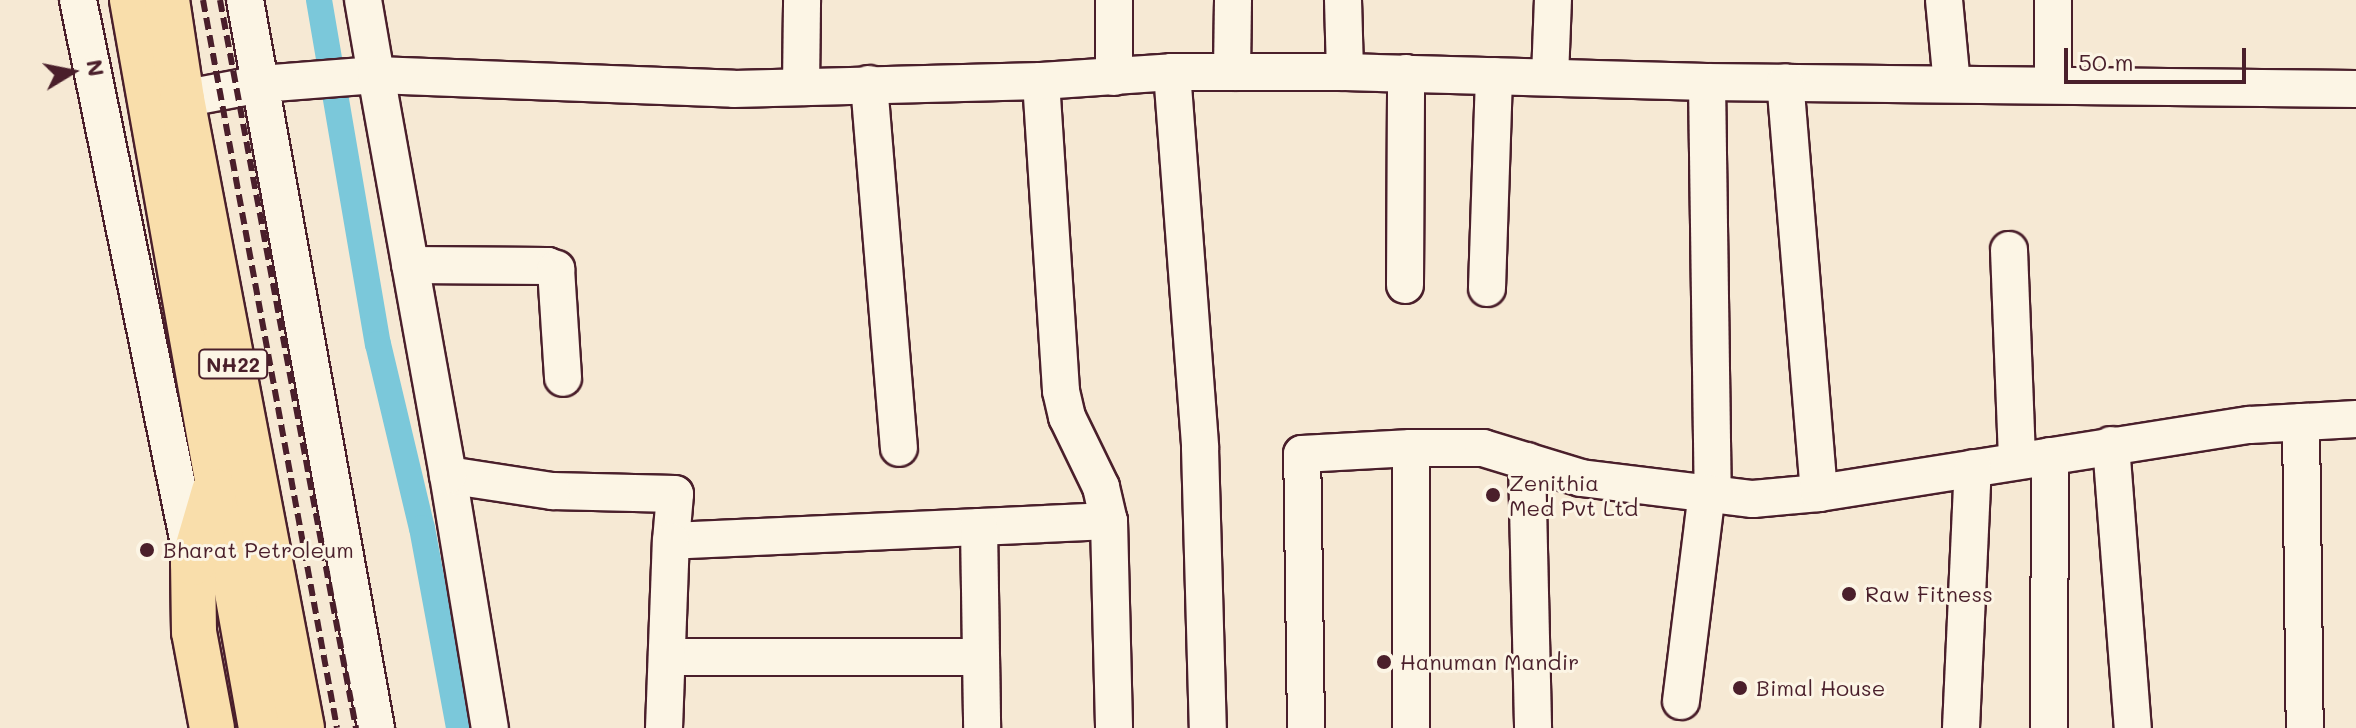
<!DOCTYPE html>
<html>
<head>
<meta charset="utf-8">
<style>
	body { margin:0 }
	#map { position:relative; width:2356px; height:728px; overflow:hidden; background:#f6e9d4; font-family:Mali,sans-serif }
	div>[style] { position:absolute }
	[style*='--x'] { left:calc(var(--x)*1px); top:calc(var(--y)*1px); width:calc(var(--w)*1px); rotate:calc(var(--a)*1deg) }
	.canal>* { height:26px; margin:-13px; padding:0 13px; transform-origin:13px; border-radius:13px; background:#7bc8da }
	.roads { filter:drop-shadow(2px 0 #4a1f2b) drop-shadow(-2px 0 #4a1f2b) drop-shadow(0 2px #4a1f2b) drop-shadow(0 -2px #4a1f2b) }
	.minor>* { height:36px; margin:-18px; padding:0 18px; transform-origin:18px; border-radius:18px; background:#fcf5e5 }
	.highway>* { height:44px; margin:-22px; padding:0 22px; transform-origin:22px; border-radius:22px; background:#f9deab }
	.rail>* { height:6px; margin-top:-3px; transform-origin:0; background:repeating-linear-gradient(90deg,#4a1f2b 0 12px,transparent 0 18px) }
	.dots>* { width:22px; height:22px; translate:-50% -50%; box-sizing:border-box; border:4px solid #fcf5e5; border-radius:50% }
	span { translate:-50% -50%; white-space:nowrap; text-align:center; line-height:1.15; -webkit-text-stroke:6px #fcf5e5; paint-order:stroke }
	.shield-label span { padding:2px 6px; background:#fcf5e5; border:2px solid; border-radius:6px; -webkit-text-stroke-width:0 }
	.shield-label { font-size:20px; color:#4a1f2b; font-weight:700 }
	.poi-label { font-size:22px; color:#4a1f2b }
	.left { translate:0 -50%; text-align:left }
	.north { position:absolute; left:32px; top:32px; width:80px; height:80px; -webkit-text-stroke:6px #fcf5e5; paint-order:stroke; rotate:80deg; font-size:22px; font-weight:700; line-height:32px; text-align:center; color:#4a1f2b }
	.north::after { content:''; display:block; margin:auto; width:28px; height:36px; background:#4a1f2b; clip-path:polygon(50% 0,100% 100%,50% 72%,0 100%) }
	.scale { position:absolute; left:2064px; top:48px; width:182px; height:36px; box-sizing:border-box; border:4px solid #4a1f2b; border-top:0; padding-left:10px; font-size:24px; line-height:28px; white-space:nowrap; color:#4a1f2b; -webkit-text-stroke:6px #fcf5e5; paint-order:stroke }
</style>
</head>
<body>
<div id="map">
	<div class="canal">
		<div style="--x:319;--y:0;--w:349;--a:80.3"></div>
		<div style="--x:378;--y:344;--w:189;--a:76.6"></div>
		<div style="--x:422;--y:528;--w:203;--a:79.5"></div>
	</div>
	<div class="roads">
		<div class="minor">
			<div style="--x:78;--y:0;--w:575;--a:78.46"></div>
			<div style="--x:245;--y:0;--w:740;--a:79.8"></div>
			<div style="--x:1114;--y:0;--w:77;--a:90"></div>
			<div style="--x:1343;--y:0;--w:72;--a:88.4"></div>
			<div style="--x:1944;--y:0;--w:84;--a:84.6"></div>
			<div style="--x:1172;--y:72;--w:377;--a:85.7"></div>
			<div style="--x:1200;--y:448;--w:280;--a:88.4"></div>
			<div style="--x:1232;--y:72;--w:72;--a:-89.2"></div>
			<div style="--x:1550;--y:77;--w:77;--a:-87.8"></div>
			<div style="--x:1041;--y:81;--w:311;--a:86.3"></div>
			<div style="--x:1061;--y:391;--w:27;--a:77"></div>
			<div style="--x:1067;--y:417;--w:78;--a:64.1"></div>
			<div style="--x:1101;--y:487;--w:35;--a:77"></div>
			<div style="--x:1109;--y:521;--w:207;--a:88.6"></div>
			<div style="--x:1707;--y:82;--w:412;--a:89.2"></div>
			<div style="--x:869;--y:84;--w:365;--a:85.3"></div>
			<div style="--x:2053;--y:85;--w:85;--a:-90"></div>
			<div style="--x:801;--y:87;--w:87;--a:-89.3"></div>
			<div style="--x:182;--y:99;--w:80;--a:-10.8"></div>
			<div style="--x:261;--y:84;--w:115;--a:-4.5"></div>
			<div style="--x:376;--y:75;--w:76;--a:-99.8"></div>
			<div style="--x:2009;--y:250;--w:211;--a:87.8"></div>
			<div style="--x:410;--y:265;--w:138;--a:0.4"></div>
			<div style="--x:548;--y:266;--w:9;--a:21"></div>
			<div style="--x:556;--y:269;--w:109;--a:86.3"></div>
			<div style="--x:1405;--y:285;--w:212;--a:-89.7"></div>
			<div style="--x:1487;--y:288;--w:212;--a:-88.1"></div>
			<div style="--x:2301;--y:422;--w:306;--a:89.3"></div>
			<div style="--x:2111;--y:445;--w:284;--a:85.6"></div>
			<div style="--x:1411;--y:448;--w:280;--a:90"></div>
			<div style="--x:1527;--y:461;--w:267;--a:88.7"></div>
			<div style="--x:448;--y:475;--w:256;--a:80.6"></div>
			<div style="--x:1819;--y:493;--w:436;--a:-9"></div>
			<div style="--x:2250;--y:425;--w:106;--a:-3.2"></div>
			<div style="--x:1109;--y:521;--w:438;--a:177.4"></div>
			<div style="--x:671;--y:541;--w:47;--a:-85.1"></div>
			<div style="--x:675;--y:494;--w:123;--a:-178.6"></div>
			<div style="--x:552;--y:491;--w:105;--a:-171.3"></div>
			<div style="--x:448;--y:475;--w:406;--a:-100.2"></div>
			<div style="--x:376;--y:75;--w:358;--a:2.2"></div>
			<div style="--x:734;--y:89;--w:307;--a:-1.5"></div>
			<div style="--x:1041;--y:81;--w:131;--a:-3.9"></div>
			<div style="--x:1172;--y:72;--w:173;--a:0"></div>
			<div style="--x:1345;--y:72;--w:362;--a:1.6"></div>
			<div style="--x:1707;--y:82;--w:649;--a:0.62"></div>
			<div style="--x:979;--y:527;--w:201;--a:89.1"></div>
			<div style="--x:667;--y:657;--w:314;--a:0"></div>
			<div style="--x:1681;--y:701;--w:210;--a:-82.9"></div>
			<div style="--x:664;--y:728;--w:187;--a:-87.9"></div>
			<div style="--x:1306;--y:728;--w:274;--a:-90.8"></div>
			<div style="--x:1302;--y:454;--w:109;--a:-3.2"></div>
			<div style="--x:1411;--y:448;--w:72;--a:0"></div>
			<div style="--x:1483;--y:448;--w:102;--a:17"></div>
			<div style="--x:1581;--y:478;--w:173;--a:7"></div>
			<div style="--x:1753;--y:499;--w:66;--a:-5.2"></div>
			<div style="--x:1819;--y:493;--w:412;--a:-94.7"></div>
			<div style="--x:1961;--y:728;--w:260;--a:-87.4"></div>
			<div style="--x:2049;--y:728;--w:272;--a:-89.8"></div>
		</div>
		<div class="highway">
			<div style="--x:132;--y:0;--w:739;--a:79.95"></div>
			<div style="--x:167;--y:0;--w:100;--a:81.4"></div>
			<div style="--x:182;--y:99;--w:640;--a:79.2"></div>
			<div style="--x:212;--y:728;--w:98;--a:-100.6"></div>
			<div style="--x:194;--y:632;--w:69;--a:-90.8"></div>
			<div style="--x:193;--y:563;--w:75;--a:-73.7"></div>
		</div>
	</div>
	<div class="rail">
		<div style="--x:203;--y:0;--w:740;--a:79.57"></div>
		<div style="--x:220;--y:0;--w:741;--a:79.42"></div>
	</div>
	<div class="dots">
		<div style="left:1493px;top:495px;background:#4a1f2b"></div>
		<div style="left:147px;top:550px;background:#4a1f2b"></div>
		<div style="left:1849px;top:594px;background:#4a1f2b"></div>
		<div style="left:1384px;top:662px;background:#4a1f2b"></div>
		<div style="left:1740px;top:688px;background:#4a1f2b"></div>
	</div>
	<div class="shield-label">
		<span style="left:233px;top:364px">NH22</span>
	</div>
	<div class="poi-label">
		<span class="left" style="left:1509px;top:495px">Zenithia<br>Med Pvt Ltd</span>
		<span class="left" style="left:163px;top:550px">Bharat Petroleum</span>
		<span class="left" style="left:1865px;top:594px">Raw Fitness</span>
		<span class="left" style="left:1400px;top:662px">Hanuman Mandir</span>
		<span class="left" style="left:1756px;top:688px">Bimal House</span>
	</div>
	<div class="north">N</div>
	<div class="scale">50 m</div>
</div>
</body>
</html>
